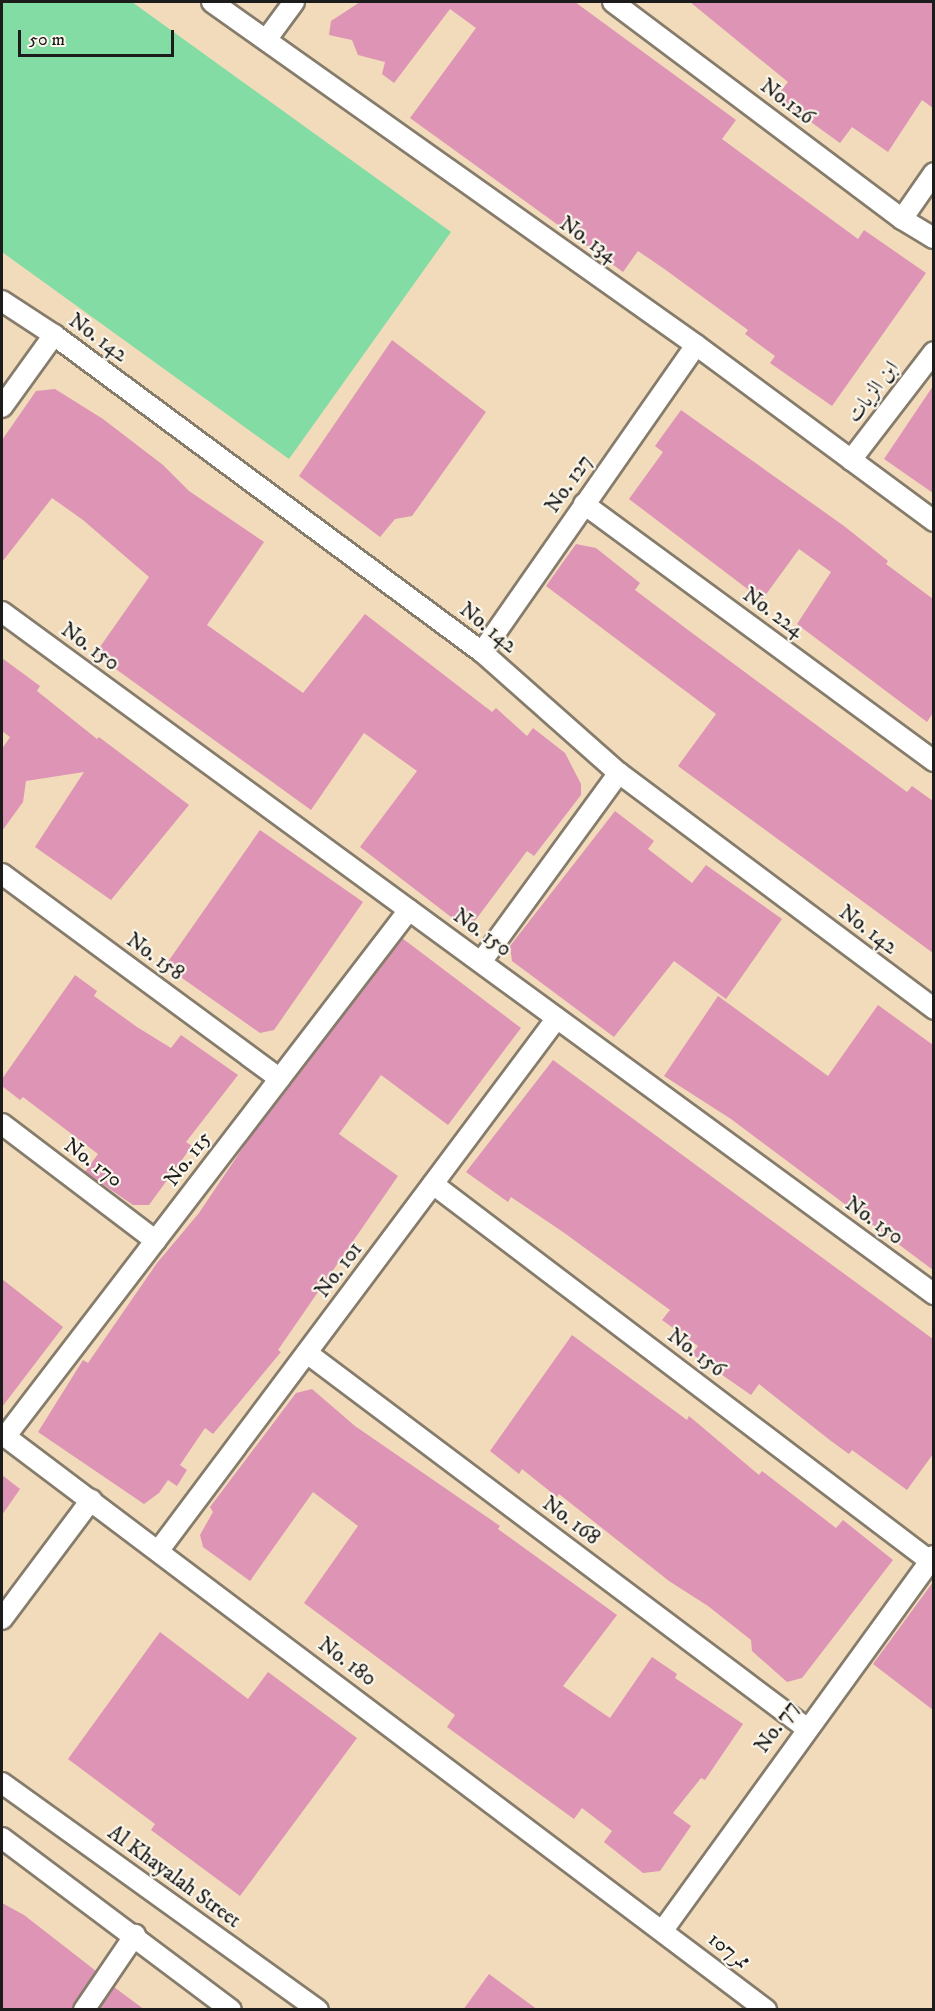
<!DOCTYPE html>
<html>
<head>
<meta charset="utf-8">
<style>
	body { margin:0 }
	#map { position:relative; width:935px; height:2011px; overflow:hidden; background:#f1dbbb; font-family:"IM FELL DW Pica",Amiri,serif }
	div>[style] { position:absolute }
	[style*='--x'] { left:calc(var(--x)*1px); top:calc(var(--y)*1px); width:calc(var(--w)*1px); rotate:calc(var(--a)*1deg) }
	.green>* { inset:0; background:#82dca3 }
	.building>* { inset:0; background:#de94b4 }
	.roads { filter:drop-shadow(2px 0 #867c6c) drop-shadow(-2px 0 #867c6c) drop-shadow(0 2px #867c6c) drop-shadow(0 -2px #867c6c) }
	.street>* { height:20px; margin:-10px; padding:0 10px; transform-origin:10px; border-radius:10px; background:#fff }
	span { translate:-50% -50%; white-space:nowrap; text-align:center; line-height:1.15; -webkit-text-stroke:4.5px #fbf7ec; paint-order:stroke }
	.street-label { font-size:21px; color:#1c1c1c }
	.frame { position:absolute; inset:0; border:3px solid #1c1c1c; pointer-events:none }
	.scale { position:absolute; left:18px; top:30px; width:156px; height:27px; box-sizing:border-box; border:3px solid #1c1c1c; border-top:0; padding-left:8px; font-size:18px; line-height:21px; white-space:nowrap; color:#1c1c1c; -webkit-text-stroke:4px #fbf7ec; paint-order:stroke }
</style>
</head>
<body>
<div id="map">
	<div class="green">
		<div style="clip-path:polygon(2px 2px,132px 2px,451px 232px,289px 459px,2px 252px)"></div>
	</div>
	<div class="building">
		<div style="clip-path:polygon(360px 2px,575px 2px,736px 120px,722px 139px,858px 239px,864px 230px,926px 273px,832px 406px,770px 363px,775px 356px,745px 334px,748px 330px,663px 268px,638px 251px,623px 272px,410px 118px,476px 28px,450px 9px,394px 83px,382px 74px,385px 62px,358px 55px,352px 40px,329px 35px,331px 21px)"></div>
		<div style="clip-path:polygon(690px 2px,933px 2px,933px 108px,922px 100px,888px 152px,852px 127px,840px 143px,776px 97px,788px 82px)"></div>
		<div style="clip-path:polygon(392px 340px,486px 412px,412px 516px,395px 519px,380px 537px,299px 476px)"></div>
		<div style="clip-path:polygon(933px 386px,933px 493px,884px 459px)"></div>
		<div style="clip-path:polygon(55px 389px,103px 419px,163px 465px,189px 491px,264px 542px,207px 625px,303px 693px,365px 614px,492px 712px,496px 708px,527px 736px,533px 728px,565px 753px,581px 784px,581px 795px,534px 856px,527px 851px,468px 930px,360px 847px,417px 771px,364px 733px,311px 810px,95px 654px,149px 577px,83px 520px,52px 498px,2px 562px,2px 440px,36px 391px)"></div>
		<div style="clip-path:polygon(681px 410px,844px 526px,888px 561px,886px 564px,933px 599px,933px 713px,927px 722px,797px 624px,831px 572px,799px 549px,762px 600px,629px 499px,663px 452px,655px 446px)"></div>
		<div style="clip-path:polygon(576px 544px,596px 548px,640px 583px,635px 590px,688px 630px,907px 792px,912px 786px,933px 801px,933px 953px,678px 766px,716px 714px,546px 586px)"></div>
		<div style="clip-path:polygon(2px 658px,40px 686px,37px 691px,97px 739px,99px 737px,189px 805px,111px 900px,35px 847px,84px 772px,26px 781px,23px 802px,2px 831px,2px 749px,10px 737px,2px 731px)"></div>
		<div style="clip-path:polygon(615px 811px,654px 841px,648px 849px,692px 883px,706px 865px,782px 919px,726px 999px,674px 961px,614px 1037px,512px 961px,510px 946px)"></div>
		<div style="clip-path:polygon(260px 830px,363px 902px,274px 1030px,260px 1033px,165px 966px)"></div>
		<div style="clip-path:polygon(402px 938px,521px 1028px,448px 1125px,381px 1075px,339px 1134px,398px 1176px,278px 1350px,281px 1352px,213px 1434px,205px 1428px,180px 1465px,187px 1470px,177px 1486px,168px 1480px,159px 1493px,144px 1504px,38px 1432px,83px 1360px,88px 1363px,157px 1263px,199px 1213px,250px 1137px)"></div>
		<div style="clip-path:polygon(75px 975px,97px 991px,94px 996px,137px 1027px,171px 1048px,181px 1035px,238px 1075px,186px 1142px,192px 1146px,149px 1205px,133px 1205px,85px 1172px,98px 1154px,23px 1097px,20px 1100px,2px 1086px,2px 1079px)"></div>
		<div style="clip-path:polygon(718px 996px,828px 1076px,878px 1005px,933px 1045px,933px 1270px,731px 1119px,664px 1076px)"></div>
		<div style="clip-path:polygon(553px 1060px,933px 1339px,933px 1454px,907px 1490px,852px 1450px,849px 1454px,831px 1441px,759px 1384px,751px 1395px,692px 1354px,698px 1346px,662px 1320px,670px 1310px,563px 1232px,511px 1197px,508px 1202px,466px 1172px)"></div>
		<div style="clip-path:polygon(2px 1279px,63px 1327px,2px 1407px)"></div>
		<div style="clip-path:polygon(572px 1335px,687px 1420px,689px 1416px,759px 1475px,762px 1471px,836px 1528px,843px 1520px,893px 1560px,802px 1678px,787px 1682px,752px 1651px,751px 1640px,708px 1606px,669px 1581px,559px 1494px,557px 1497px,522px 1469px,519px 1474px,490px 1451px)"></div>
		<div style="clip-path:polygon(312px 1389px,355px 1426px,500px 1526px,498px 1529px,617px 1615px,563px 1686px,610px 1718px,652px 1657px,677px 1674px,675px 1678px,743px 1724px,705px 1780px,701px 1778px,673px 1813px,691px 1826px,660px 1871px,643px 1873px,604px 1842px,612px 1831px,582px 1808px,574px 1819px,447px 1727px,455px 1715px,304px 1603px,358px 1526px,313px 1492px,250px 1581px,203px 1547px,200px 1535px,213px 1512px,210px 1507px,296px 1393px)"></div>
		<div style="clip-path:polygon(2px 1475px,20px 1489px,2px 1515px)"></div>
		<div style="clip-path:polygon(933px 1582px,933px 1710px,873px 1664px)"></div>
		<div style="clip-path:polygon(160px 1632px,248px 1699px,268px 1672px,357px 1738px,240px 1896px,151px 1830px,155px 1824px,68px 1759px)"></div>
		<div style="clip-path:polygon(2px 1903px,24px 1915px,96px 1971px,72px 2010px,2px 2010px)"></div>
		<div style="clip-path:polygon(489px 1974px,538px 2010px,463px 2010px)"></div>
		<div style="clip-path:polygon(114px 1987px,145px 2010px,99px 2010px)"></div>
	</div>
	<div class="roads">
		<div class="street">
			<div style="--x:212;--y:2;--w:593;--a:35.32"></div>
			<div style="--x:696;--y:345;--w:296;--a:36.5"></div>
			<div style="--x:613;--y:2;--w:361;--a:36.9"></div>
			<div style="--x:902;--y:219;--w:37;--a:31"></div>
			<div style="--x:266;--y:40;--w:47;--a:-53.6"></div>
			<div style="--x:902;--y:219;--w:56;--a:-55.2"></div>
			<div style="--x:2;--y:301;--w:62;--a:33.2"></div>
			<div style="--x:54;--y:335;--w:533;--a:36.53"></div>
			<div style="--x:482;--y:652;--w:183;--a:41.5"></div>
			<div style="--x:619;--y:773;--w:394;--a:36.8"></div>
			<div style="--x:2;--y:407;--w:89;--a:-54.2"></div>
			<div style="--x:851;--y:460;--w:136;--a:-52.5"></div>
			<div style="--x:584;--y:504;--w:434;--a:36.3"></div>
			<div style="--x:2;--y:612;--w:1155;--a:36.2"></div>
			<div style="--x:482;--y:652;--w:374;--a:-55.1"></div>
			<div style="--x:2;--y:874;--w:345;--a:36.4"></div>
			<div style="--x:481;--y:962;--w:234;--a:-53.9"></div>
			<div style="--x:2;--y:1124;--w:193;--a:37.2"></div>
			<div style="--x:433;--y:1184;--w:624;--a:37.18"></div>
			<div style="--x:307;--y:1353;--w:624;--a:36.92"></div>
			<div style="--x:2;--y:1434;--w:957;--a:37.01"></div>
			<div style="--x:5;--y:1437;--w:664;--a:-52.53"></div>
			<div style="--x:159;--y:1550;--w:664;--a:-53.2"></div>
			<div style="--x:2;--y:1619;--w:149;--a:-53.2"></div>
			<div style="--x:2;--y:1783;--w:389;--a:35.7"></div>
			<div style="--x:2;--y:1838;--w:286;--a:36.9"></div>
			<div style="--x:663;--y:1930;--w:462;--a:-54.1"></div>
			<div style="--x:84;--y:2010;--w:91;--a:-55.8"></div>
		</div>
	</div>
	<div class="street-label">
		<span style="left:787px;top:102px;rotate:37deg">No.126</span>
		<span style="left:588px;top:240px;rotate:35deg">No. 134</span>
		<span style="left:98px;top:338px;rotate:36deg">No. 142</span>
		<span style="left:873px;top:392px;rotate:-53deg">ابن الزيات</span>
		<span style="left:569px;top:484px;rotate:-55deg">No. 127</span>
		<span style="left:773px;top:613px;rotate:36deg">No. 224</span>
		<span style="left:488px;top:628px;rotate:39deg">No. 142</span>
		<span style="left:90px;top:647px;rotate:36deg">No. 150</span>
		<span style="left:868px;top:930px;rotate:37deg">No. 142</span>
		<span style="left:482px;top:933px;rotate:36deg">No. 150</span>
		<span style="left:155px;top:957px;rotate:36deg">No. 158</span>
		<span style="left:188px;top:1159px;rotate:-53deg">No. 115</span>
		<span style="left:93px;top:1163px;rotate:37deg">No. 170</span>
		<span style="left:874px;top:1221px;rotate:36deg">No. 150</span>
		<span style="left:339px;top:1270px;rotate:-53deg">No. 101</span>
		<span style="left:696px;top:1353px;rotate:37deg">No. 156</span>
		<span style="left:571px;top:1521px;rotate:37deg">No. 168</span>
		<span style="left:347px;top:1662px;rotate:37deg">No. 180</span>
		<span style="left:777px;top:1727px;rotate:-54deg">No. 77</span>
		<span style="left:174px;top:1877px;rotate:36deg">Al Khayalah Street</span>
		<span style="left:729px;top:1951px;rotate:38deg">ممر107</span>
	</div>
	<div class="frame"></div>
	<div class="scale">50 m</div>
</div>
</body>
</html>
